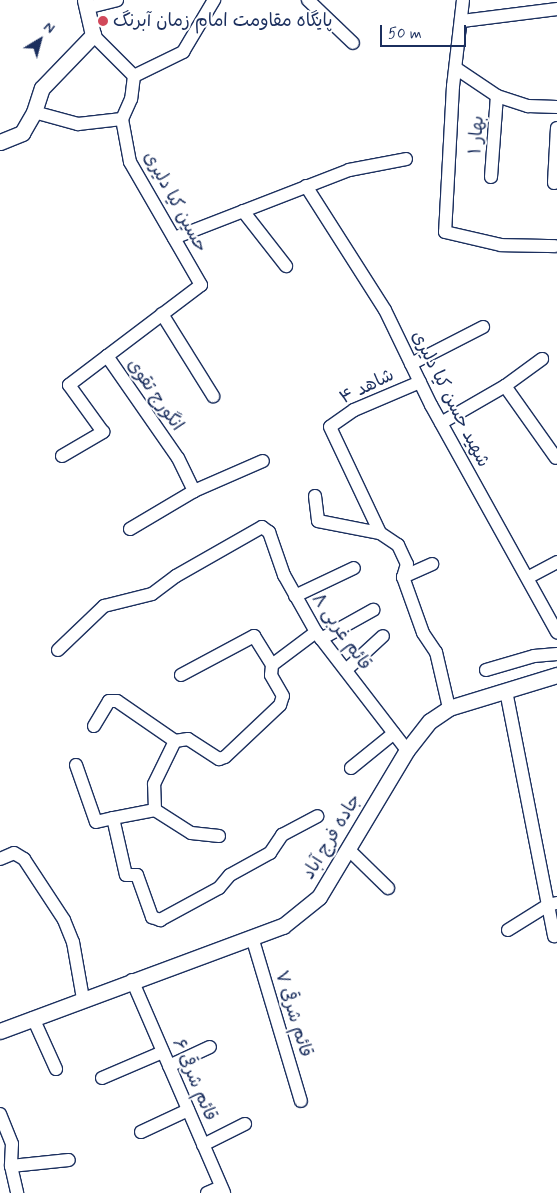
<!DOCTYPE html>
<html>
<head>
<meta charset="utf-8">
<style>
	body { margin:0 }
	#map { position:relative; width:557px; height:1193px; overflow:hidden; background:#fff; font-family:Mynerve,"Playpen Sans Arabic",sans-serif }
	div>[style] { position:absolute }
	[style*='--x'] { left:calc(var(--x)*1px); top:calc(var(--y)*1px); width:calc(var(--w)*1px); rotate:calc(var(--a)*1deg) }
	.roads { filter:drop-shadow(1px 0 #1b2f5e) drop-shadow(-1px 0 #1b2f5e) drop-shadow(0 1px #1b2f5e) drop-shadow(0 -1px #1b2f5e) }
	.minor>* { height:12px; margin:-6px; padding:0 6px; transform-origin:6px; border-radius:6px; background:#fff }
	.tertiary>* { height:15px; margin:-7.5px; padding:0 7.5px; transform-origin:7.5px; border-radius:7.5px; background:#fff }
	.dots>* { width:14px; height:14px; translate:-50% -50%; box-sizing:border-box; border:2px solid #fff; border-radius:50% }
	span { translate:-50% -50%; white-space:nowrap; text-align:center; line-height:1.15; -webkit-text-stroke:4px #fff; paint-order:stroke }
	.poi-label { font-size:18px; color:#1b2f5e }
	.left { translate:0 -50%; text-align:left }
	.street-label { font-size:18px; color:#1b2f5e }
	.north { position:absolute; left:15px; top:15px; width:50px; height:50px; -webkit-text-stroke:4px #fff; paint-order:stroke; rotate:37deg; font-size:14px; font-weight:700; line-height:20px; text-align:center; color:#1b2f5e }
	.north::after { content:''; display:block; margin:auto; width:18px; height:22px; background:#1b2f5e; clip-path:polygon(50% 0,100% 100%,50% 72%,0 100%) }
	.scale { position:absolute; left:380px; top:25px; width:86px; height:22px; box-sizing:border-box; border:2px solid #1b2f5e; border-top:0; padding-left:6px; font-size:15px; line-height:18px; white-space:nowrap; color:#1b2f5e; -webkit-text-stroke:4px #fff; paint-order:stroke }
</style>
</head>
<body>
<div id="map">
	<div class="roads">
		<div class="minor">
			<div style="--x:308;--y:0;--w:62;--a:43.7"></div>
			<div style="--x:463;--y:0;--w:87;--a:96.6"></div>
			<div style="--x:453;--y:86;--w:146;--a:93.1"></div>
			<div style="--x:445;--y:232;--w:57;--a:13.1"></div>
			<div style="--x:501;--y:245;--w:54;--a:1.1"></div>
			<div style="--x:86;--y:8;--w:32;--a:-14"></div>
			<div style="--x:462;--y:21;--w:96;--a:-7.2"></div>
			<div style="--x:93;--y:35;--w:58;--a:45"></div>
			<div style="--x:457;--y:69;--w:48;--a:34"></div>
			<div style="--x:497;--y:96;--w:33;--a:18"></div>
			<div style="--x:528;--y:106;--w:29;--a:2"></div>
			<div style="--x:134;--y:76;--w:23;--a:97"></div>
			<div style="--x:131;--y:99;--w:22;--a:114"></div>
			<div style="--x:122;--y:119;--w:44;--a:79.5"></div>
			<div style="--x:130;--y:162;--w:142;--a:60"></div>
			<div style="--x:201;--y:285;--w:118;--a:142.9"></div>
			<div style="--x:107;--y:356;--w:124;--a:55.2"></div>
			<div style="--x:178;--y:458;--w:37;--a:64"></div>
			<div style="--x:194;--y:491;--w:75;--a:-23.5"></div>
			<div style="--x:134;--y:76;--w:55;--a:-26.1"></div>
			<div style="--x:183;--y:52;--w:61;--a:-59.2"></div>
			<div style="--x:34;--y:112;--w:46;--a:15.3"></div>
			<div style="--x:78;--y:124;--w:44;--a:-6.5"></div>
			<div style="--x:491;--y:177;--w:81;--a:-85.8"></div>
			<div style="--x:554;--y:183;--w:55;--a:-86.9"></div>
			<div style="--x:306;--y:186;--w:147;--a:57.5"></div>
			<div style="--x:385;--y:310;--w:106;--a:64.2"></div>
			<div style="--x:431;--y:405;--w:260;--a:61"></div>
			<div style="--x:243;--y:211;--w:70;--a:52"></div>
			<div style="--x:174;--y:238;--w:188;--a:-21.2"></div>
			<div style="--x:349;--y:170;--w:58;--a:-10.9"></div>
			<div style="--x:162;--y:314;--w:97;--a:58.1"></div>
			<div style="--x:411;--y:364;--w:81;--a:-27.2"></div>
			<div style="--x:420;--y:382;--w:72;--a:157"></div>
			<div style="--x:354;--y:410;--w:29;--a:145"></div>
			<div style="--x:330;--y:427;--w:117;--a:64.7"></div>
			<div style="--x:380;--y:533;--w:22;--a:34"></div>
			<div style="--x:398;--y:545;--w:21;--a:65"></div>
			<div style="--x:407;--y:564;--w:14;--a:107"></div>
			<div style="--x:403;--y:577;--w:59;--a:70.3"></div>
			<div style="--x:423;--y:633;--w:23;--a:56"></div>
			<div style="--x:436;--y:652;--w:57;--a:76.9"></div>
			<div style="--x:505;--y:386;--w:46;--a:-36.1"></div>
			<div style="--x:441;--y:423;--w:74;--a:-30"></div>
			<div style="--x:505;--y:386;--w:88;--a:54.7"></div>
			<div style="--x:62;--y:456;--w:48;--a:-30.3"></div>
			<div style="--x:103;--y:432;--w:58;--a:-125.9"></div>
			<div style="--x:69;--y:385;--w:48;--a:-37.3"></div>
			<div style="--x:315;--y:496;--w:25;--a:83"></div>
			<div style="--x:318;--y:521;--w:63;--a:11"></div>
			<div style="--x:130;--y:529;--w:74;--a:-30.7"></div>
			<div style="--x:403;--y:577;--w:32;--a:-24"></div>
			<div style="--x:529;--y:577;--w:32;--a:-28"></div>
			<div style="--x:295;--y:596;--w:65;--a:-25.4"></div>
			<div style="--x:321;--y:639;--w:60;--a:-29.1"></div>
			<div style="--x:58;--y:650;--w:64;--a:-43.7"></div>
			<div style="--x:104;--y:606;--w:49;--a:-14"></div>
			<div style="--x:152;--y:594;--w:30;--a:-37"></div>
			<div style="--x:176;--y:576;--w:99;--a:-29.7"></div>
			<div style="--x:262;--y:527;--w:9;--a:36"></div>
			<div style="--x:269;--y:532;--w:46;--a:70.8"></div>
			<div style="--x:284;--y:575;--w:65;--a:60.7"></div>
			<div style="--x:316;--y:632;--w:149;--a:52.4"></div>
			<div style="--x:346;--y:670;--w:50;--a:-42.6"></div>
			<div style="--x:486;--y:670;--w:50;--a:-16.3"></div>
			<div style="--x:534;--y:656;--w:23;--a:-5"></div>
			<div style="--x:181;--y:675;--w:83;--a:-28.1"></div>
			<div style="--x:254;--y:636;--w:34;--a:58"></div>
			<div style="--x:506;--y:691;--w:250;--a:78.9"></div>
			<div style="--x:94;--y:726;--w:29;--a:-59"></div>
			<div style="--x:109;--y:701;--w:8;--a:0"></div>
			<div style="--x:117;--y:701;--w:70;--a:34.6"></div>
			<div style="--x:76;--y:765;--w:60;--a:70.7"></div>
			<div style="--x:96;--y:822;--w:17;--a:-13"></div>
			<div style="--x:351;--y:768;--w:55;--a:-39.1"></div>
			<div style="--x:155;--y:810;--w:26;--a:-92"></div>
			<div style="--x:154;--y:784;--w:48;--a:-64"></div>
			<div style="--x:175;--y:741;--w:13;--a:-9"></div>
			<div style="--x:188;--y:739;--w:37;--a:33"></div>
			<div style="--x:219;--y:759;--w:6;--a:-18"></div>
			<div style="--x:225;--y:757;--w:76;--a:-43.4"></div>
			<div style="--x:280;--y:705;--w:9;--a:-72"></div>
			<div style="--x:283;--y:696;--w:24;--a:-120"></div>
			<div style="--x:271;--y:675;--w:10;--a:-84"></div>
			<div style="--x:272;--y:665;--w:55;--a:-36.9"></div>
			<div style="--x:219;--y:836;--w:28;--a:-174"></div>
			<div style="--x:191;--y:833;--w:43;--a:-147.4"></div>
			<div style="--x:155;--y:810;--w:43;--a:169.2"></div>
			<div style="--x:113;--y:818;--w:58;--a:77.2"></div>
			<div style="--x:126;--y:875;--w:11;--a:0"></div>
			<div style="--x:137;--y:875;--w:45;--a:70.3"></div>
			<div style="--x:152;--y:917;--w:9;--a:21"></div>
			<div style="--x:160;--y:920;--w:67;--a:-28.5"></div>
			<div style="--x:219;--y:888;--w:17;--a:-50"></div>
			<div style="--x:230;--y:875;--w:46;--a:-28.8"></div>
			<div style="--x:270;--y:853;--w:22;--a:-56"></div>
			<div style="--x:282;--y:835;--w:40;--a:-28"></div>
			<div style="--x:348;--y:849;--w:56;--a:44.3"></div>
			<div style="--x:0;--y:859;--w:15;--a:-23"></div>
			<div style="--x:14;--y:853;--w:12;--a:31"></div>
			<div style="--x:24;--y:859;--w:73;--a:56.7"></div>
			<div style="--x:64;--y:920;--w:24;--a:68"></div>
			<div style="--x:73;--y:942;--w:58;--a:80"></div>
			<div style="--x:508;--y:930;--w:47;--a:-32"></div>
			<div style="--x:548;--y:905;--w:9;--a:-13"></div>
			<div style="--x:252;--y:937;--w:171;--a:73.4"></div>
			<div style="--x:132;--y:980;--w:232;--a:66.6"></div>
			<div style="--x:33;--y:1018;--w:56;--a:65.7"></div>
			<div style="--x:169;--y:1066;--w:45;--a:-24.9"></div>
			<div style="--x:102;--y:1078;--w:66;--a:-23.1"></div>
			<div style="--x:0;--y:1114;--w:32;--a:68"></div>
			<div style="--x:12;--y:1144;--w:22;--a:93"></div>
			<div style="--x:11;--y:1166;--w:28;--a:77"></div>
			<div style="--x:141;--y:1132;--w:52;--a:-25.1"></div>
			<div style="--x:203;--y:1145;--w:47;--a:-26.6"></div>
			<div style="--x:11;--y:1166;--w:58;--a:-5.9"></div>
			<div style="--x:207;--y:1193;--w:15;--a:-23"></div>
		</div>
		<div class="tertiary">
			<div style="--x:0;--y:142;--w:24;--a:-22"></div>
			<div style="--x:22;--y:133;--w:24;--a:-60"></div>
			<div style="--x:34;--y:112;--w:25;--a:-72"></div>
			<div style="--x:42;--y:88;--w:74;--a:-46.1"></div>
			<div style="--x:93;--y:35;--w:36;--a:-103"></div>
			<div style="--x:0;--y:1031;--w:302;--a:-20.4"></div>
			<div style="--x:283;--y:926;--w:46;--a:-38.9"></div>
			<div style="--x:319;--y:897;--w:171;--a:-59.1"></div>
			<div style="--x:407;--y:750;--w:37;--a:-52"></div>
			<div style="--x:430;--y:721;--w:23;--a:-34"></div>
			<div style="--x:449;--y:708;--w:113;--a:-17"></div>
		</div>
	</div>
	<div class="dots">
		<div style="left:103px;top:21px;background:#d1495b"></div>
	</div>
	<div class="poi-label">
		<span class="left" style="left:113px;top:21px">پایگاه مقاومت امام زمان آبرنگ</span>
	</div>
	<div class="street-label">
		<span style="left:477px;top:135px;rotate:-86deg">بهار ۱</span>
		<span style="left:175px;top:202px;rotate:61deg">حسین کیا دلیری</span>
		<span style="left:367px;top:387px;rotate:-26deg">شاهد ۴</span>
		<span style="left:155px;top:395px;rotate:55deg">انگورج تقوی</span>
		<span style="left:450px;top:399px;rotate:63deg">شهید حسن کیا دلیری</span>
		<span style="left:341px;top:632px;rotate:55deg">قائم غربی ۸</span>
		<span style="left:332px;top:837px;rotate:-59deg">جاده فرج آباد</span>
		<span style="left:293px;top:1014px;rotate:73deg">قائم شرقی ۷</span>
		<span style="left:194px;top:1080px;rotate:67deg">قائم شرقی ۶</span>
	</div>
	<div class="north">N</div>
	<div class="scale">50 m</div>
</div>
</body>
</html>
